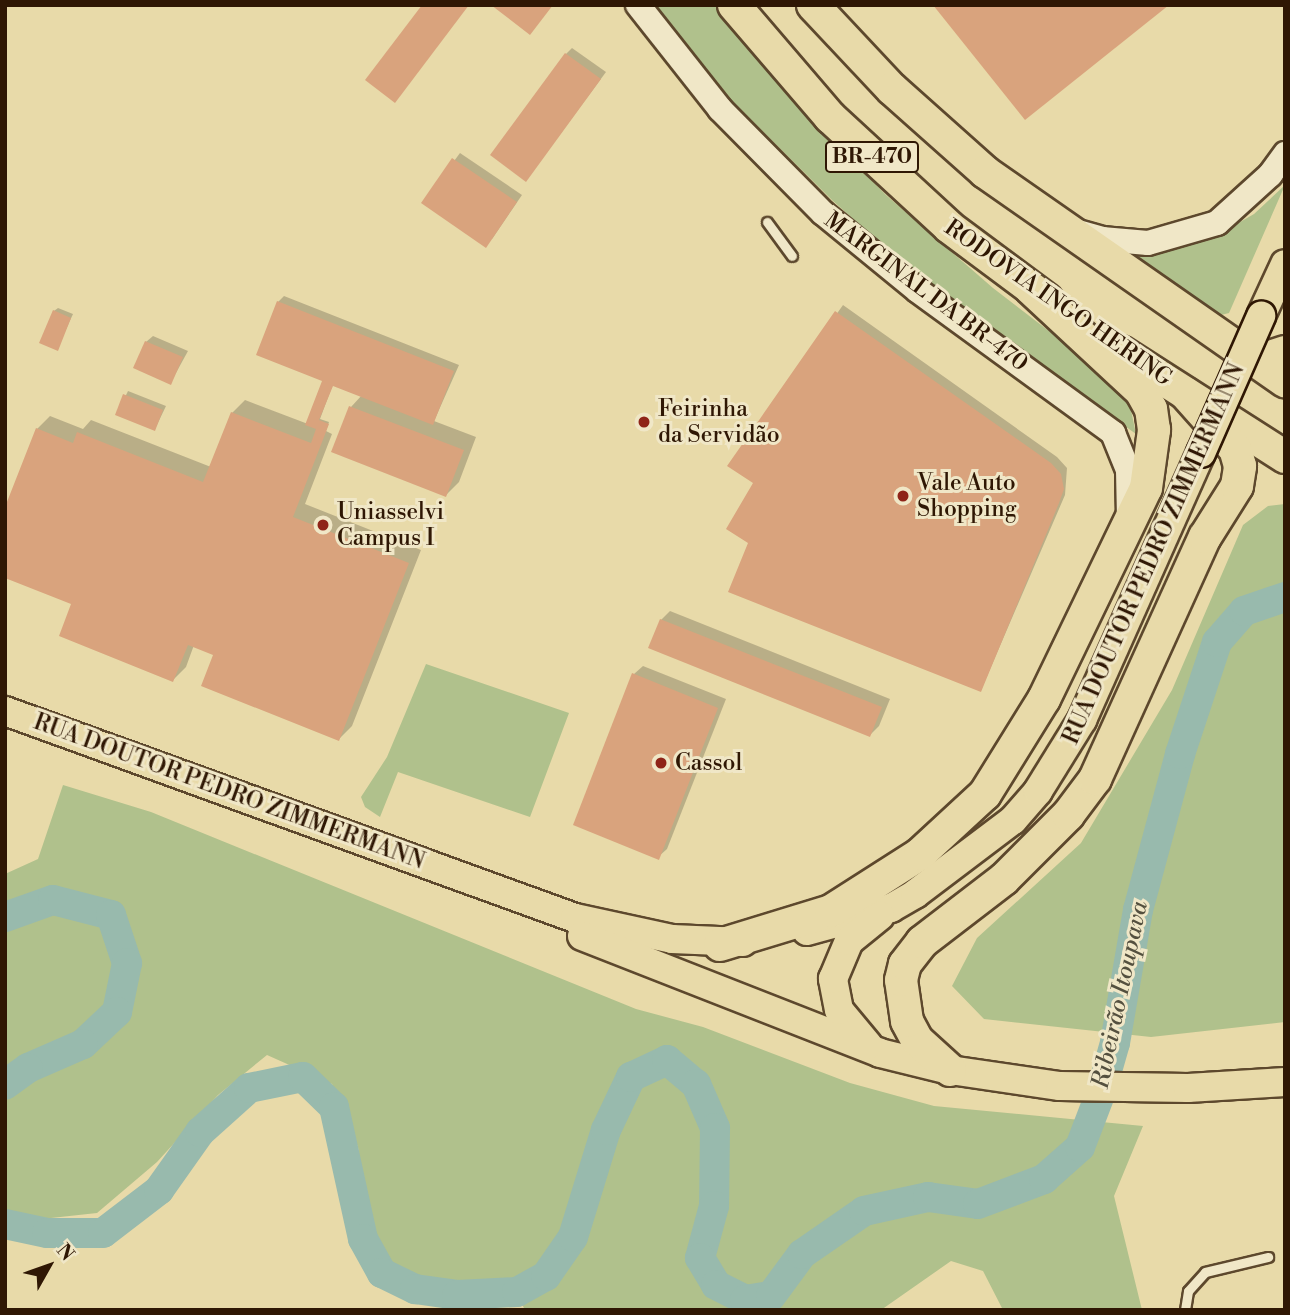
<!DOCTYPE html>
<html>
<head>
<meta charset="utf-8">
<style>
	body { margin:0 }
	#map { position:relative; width:1290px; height:1315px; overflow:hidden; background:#e8daa9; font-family:"Libre Bodoni",serif }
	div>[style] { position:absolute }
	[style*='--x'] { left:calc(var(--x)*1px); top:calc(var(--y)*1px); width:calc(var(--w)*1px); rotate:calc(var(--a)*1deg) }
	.green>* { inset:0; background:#b0c18c }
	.shadow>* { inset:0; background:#0003 }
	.river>* { height:30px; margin:-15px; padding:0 15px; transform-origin:15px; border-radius:15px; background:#98baad }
	.building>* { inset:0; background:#d9a37d }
	.roads { filter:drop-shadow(2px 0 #5d482d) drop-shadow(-2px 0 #5d482d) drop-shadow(0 2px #5d482d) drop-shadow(0 -2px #5d482d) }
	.lane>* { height:9px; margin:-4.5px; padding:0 4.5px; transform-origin:4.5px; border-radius:4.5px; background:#f0e7c7 }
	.secondary>* { height:24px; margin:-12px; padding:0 12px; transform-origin:12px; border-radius:12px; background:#f0e7c7 }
	.primary>* { height:28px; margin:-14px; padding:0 14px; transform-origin:14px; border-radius:14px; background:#e8daa9 }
	.highway>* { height:32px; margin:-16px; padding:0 16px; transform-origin:16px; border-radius:16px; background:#e8daa9 }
	.bridges { filter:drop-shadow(2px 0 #2f1704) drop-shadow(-2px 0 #2f1704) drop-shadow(0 2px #2f1704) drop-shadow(0 -2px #2f1704) }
	.primary-bridge>* { height:28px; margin:-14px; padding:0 14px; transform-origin:14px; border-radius:14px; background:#e8daa9 }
	.dots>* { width:19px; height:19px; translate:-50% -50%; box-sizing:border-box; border:4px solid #f0e7c7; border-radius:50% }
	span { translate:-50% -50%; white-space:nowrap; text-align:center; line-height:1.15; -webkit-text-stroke:6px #f0e7c7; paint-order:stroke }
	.shield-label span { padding:2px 5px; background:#f0e7c7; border:2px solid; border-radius:5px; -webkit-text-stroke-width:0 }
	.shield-label { font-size:21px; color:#2f1704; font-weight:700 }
	.street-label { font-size:23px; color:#2f1704 }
	.poi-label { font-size:23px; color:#2f1704 }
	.left { translate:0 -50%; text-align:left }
	.water-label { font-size:24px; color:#54503f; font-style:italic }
	.frame { position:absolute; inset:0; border:7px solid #2f1704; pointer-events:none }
	.north { position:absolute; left:14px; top:1231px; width:70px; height:70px; -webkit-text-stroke:5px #f0e7c7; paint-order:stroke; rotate:50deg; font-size:19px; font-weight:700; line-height:28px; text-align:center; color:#2f1704 }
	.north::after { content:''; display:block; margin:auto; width:24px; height:32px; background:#2f1704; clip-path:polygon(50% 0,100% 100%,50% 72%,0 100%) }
</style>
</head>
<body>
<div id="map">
	<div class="green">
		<div style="clip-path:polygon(654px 5px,715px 5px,820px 128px,886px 195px,993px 288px,1127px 391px,1136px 434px,923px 281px,833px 201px,731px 100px)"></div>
		<div style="clip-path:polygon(1285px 185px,1229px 313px,1213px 317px,1108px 251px,1159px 252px,1209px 240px,1254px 214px)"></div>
		<div style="clip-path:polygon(1285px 504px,1285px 1022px,1151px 1037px,984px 1019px,952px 986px,977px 938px,1081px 843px,1172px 690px,1243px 525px,1268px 506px)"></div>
		<div style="clip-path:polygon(426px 664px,569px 713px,530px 817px,398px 772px,380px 817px,365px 807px,361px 797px,387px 757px)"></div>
		<div style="clip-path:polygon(63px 785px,151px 812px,636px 1009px,703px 1027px,850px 1083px,934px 1106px,1143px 1126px,1114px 1196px,1142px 1310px,1003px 1310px,983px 1271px,951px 1261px,881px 1310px,525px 1310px,509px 1279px,496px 1285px,434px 1289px,405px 1277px,383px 1255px,368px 1225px,358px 1147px,332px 1084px,267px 1055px,218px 1095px,157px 1162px,97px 1213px,5px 1223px,5px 874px,38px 859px)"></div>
	</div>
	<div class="shadow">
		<div style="clip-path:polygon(572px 48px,606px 72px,526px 180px,566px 54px)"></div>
		<div style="clip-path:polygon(460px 153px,522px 195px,492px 239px,423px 203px)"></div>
		<div style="clip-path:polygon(284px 296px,459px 365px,434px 421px,476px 437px,459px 482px,446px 495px,334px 451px,351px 407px,362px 395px,333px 384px,320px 419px,329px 422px,326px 431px,332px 434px,305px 504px,421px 550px,352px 726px,339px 739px,215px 654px,194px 645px,186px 667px,173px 680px,74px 603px,37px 429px,50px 416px,83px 429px,91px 420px,211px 467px,232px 413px,245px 400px,308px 424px,324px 382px,278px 302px)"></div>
		<div style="clip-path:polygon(843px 305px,1057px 457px,1067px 468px,1065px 495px,981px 690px,751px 542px,755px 483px,729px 466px)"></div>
		<div style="clip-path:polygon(58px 308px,73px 314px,57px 349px,54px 311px)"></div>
		<div style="clip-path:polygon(153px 336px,188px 351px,171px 382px,146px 342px)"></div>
		<div style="clip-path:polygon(128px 391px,166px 406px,155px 429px,117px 414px)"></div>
		<div style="clip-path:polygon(670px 611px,890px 699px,879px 726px,870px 735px,661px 620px)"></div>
		<div style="clip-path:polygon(643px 666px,726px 699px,667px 849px,658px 857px,634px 674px)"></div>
	</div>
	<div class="river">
		<div style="--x:5;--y:917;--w:51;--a:-19.5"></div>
		<div style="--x:53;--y:900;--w:60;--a:14.5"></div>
		<div style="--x:111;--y:915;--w:51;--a:71.6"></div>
		<div style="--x:127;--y:963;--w:50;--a:101.5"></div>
		<div style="--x:117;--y:1012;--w:47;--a:136.7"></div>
		<div style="--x:83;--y:1044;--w:60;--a:156.4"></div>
		<div style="--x:28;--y:1068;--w:29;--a:144"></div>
		<div style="--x:5;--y:1224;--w:43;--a:12.1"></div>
		<div style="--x:47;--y:1233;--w:56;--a:0"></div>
		<div style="--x:103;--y:1233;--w:71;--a:-37.5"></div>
		<div style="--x:159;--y:1190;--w:71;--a:-54.7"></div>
		<div style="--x:200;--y:1132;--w:66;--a:-41.9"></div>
		<div style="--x:249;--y:1088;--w:55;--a:-11.5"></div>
		<div style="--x:303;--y:1077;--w:43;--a:44.1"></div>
		<div style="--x:334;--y:1107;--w:135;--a:77.6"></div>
		<div style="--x:363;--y:1239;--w:39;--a:61"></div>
		<div style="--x:382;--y:1273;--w:37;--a:26"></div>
		<div style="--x:415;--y:1289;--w:42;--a:8.1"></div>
		<div style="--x:457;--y:1295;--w:60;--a:-2.9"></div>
		<div style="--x:517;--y:1292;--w:33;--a:-29"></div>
		<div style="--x:546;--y:1276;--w:47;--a:-55.3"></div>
		<div style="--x:573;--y:1237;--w:112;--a:-72.9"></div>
		<div style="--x:606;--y:1130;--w:59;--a:-64.7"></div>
		<div style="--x:631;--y:1077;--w:40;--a:-25"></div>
		<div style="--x:667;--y:1060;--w:38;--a:40"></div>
		<div style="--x:696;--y:1084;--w:48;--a:66.6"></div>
		<div style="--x:715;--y:1128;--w:78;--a:90.7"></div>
		<div style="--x:714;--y:1206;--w:54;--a:105.1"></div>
		<div style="--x:700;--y:1258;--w:31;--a:59"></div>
		<div style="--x:716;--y:1285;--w:33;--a:27"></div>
		<div style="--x:745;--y:1300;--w:26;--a:-9"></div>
		<div style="--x:771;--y:1296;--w:52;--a:-53.6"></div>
		<div style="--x:802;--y:1254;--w:75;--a:-34.7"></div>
		<div style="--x:864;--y:1211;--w:66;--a:-12.3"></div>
		<div style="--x:928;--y:1197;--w:50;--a:8"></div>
		<div style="--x:978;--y:1204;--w:71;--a:-20.7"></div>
		<div style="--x:1044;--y:1179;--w:48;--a:-41.6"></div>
		<div style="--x:1080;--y:1147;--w:59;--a:-69.1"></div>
		<div style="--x:1101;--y:1092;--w:51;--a:-74.1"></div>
		<div style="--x:1115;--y:1043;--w:135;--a:-80.2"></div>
		<div style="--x:1138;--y:910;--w:162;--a:-74.9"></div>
		<div style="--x:1180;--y:754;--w:118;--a:-71.7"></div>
		<div style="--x:1217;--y:642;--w:41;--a:-48.9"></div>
		<div style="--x:1244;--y:611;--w:43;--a:-18.9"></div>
	</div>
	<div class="building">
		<div style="clip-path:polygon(422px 5px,469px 5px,395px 103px,365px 80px)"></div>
		<div style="clip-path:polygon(491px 5px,553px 5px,530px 35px)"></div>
		<div style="clip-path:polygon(933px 5px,1169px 5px,1025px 120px)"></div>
		<div style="clip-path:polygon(565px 53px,601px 79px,526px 182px,490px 155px)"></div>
		<div style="clip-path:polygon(452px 158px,517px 202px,486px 248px,421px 203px)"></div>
		<div style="clip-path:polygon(277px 301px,454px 371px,433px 425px,333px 386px,319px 420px,329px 424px,293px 517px,409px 563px,339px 741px,201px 686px,213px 655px,188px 645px,173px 682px,59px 636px,71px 604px,5px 578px,5px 507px,36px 428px,73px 443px,77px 432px,203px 482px,231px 412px,311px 443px,316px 429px,305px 425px,322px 381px,256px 355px)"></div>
		<div style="clip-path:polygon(53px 310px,71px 318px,58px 351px,39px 343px)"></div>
		<div style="clip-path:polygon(835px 311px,1051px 463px,1061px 474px,1064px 489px,1059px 503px,981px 692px,728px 592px,748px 543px,726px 529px,753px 483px,727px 466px)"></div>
		<div style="clip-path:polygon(145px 341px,183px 357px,171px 385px,133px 368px)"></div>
		<div style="clip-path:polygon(123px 394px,163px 410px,155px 431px,115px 415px)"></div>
		<div style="clip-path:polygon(349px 406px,464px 450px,446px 497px,331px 452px)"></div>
		<div style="clip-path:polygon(660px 619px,882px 707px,870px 737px,648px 648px)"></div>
		<div style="clip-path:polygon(632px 673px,718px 708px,659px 860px,573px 825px)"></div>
	</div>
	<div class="roads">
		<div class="lane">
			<div style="--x:767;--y:222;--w:42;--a:53.7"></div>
			<div style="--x:1185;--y:1310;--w:19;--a:-81"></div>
			<div style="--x:1188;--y:1291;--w:25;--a:-48"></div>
			<div style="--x:1205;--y:1272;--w:65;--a:-13.4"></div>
		</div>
		<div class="secondary">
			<div style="--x:638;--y:5;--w:132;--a:51.7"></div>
			<div style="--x:720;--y:109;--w:146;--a:45.3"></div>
			<div style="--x:823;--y:213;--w:122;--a:39.3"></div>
			<div style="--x:917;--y:290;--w:243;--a:36.1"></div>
			<div style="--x:1113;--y:433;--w:40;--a:68"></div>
			<div style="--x:1128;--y:470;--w:49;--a:88.8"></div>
			<div style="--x:1078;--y:232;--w:25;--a:16"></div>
			<div style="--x:1102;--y:239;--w:46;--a:5"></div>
			<div style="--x:1148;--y:243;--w:72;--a:-16.2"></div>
			<div style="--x:1217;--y:223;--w:72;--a:-42.2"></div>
			<div style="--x:1270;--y:175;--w:26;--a:-54"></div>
		</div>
		<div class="primary">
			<div style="--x:1261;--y:316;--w:57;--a:-65.2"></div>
			<div style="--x:1257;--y:359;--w:29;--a:-18"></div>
			<div style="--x:5;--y:711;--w:606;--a:19.96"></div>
			<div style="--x:575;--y:918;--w:99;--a:12.2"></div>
			<div style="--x:672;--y:939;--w:71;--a:2.4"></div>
			<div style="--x:807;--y:931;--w:87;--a:-15.3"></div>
			<div style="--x:891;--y:908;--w:28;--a:-30"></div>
			<div style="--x:915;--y:894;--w:123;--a:-37.1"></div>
			<div style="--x:1013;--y:820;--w:38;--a:-49"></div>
			<div style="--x:1038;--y:791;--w:84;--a:-58.2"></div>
			<div style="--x:1082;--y:720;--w:292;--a:-66"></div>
			<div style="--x:582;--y:936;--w:320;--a:21.4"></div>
			<div style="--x:880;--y:1053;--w:72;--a:13.7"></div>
			<div style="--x:950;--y:1070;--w:111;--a:8.3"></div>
			<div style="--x:1060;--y:1086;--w:128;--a:0.9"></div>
			<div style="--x:1188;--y:1088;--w:97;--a:-3.5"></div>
			<div style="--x:868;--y:1045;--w:45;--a:-129.6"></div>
			<div style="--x:839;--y:1010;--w:32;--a:-101"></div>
			<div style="--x:833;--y:979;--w:41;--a:-67.2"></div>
			<div style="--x:849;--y:941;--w:40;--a:-39"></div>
		</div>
		<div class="highway">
			<div style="--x:734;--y:5;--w:148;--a:49.4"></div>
			<div style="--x:830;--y:117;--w:162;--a:42.7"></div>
			<div style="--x:949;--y:227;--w:122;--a:36.7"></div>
			<div style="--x:813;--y:5;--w:115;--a:46.8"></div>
			<div style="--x:892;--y:89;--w:125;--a:41.7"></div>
			<div style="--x:985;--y:172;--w:366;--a:34.9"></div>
			<div style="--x:1121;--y:352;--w:195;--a:32.6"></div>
			<div style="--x:720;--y:945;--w:116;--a:-17"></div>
			<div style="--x:831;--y:911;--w:106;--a:-32.6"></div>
			<div style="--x:920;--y:854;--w:88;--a:-42.7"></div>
			<div style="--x:985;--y:794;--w:112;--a:-58.2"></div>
			<div style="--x:1044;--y:699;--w:234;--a:-64.2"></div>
			<div style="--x:1146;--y:488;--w:59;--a:-82.1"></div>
			<div style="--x:1154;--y:430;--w:21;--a:-98"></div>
			<div style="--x:1151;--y:409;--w:21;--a:-119"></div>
			<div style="--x:1141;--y:391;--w:151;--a:-137.1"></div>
			<div style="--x:950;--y:1070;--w:45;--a:-137.7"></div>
			<div style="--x:917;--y:1040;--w:21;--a:-118"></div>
			<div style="--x:907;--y:1021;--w:41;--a:-98.3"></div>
			<div style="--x:901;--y:980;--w:16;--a:-76"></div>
			<div style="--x:905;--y:964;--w:28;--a:-52"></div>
			<div style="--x:922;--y:942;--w:103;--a:-37.5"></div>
			<div style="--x:1004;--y:879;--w:91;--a:-45"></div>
			<div style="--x:1068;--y:815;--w:45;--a:-53.1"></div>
			<div style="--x:1095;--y:779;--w:266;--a:-65.6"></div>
			<div style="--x:1205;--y:537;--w:60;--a:-57.9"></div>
			<div style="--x:1237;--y:486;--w:20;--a:-81"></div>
			<div style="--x:1240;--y:466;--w:18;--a:-106"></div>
			<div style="--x:1235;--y:449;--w:74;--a:-131.7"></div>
		</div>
	</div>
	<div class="bridges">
		<div class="primary-bridge">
			<div style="--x:1201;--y:453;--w:150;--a:-66.3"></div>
		</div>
	</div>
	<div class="dots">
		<div style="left:644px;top:422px;background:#8f2418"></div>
		<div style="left:903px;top:496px;background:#8f2418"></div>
		<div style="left:323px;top:525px;background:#8f2418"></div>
		<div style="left:661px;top:763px;background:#8f2418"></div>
	</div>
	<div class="shield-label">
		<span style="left:872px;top:157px">BR-470</span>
	</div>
	<div class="street-label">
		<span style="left:926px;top:292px;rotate:37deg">MARGINAL DA BR-470</span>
		<span style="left:1058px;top:303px;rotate:35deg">RODOVIA INGO HERING</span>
		<span style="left:1154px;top:554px;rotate:-66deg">RUA DOUTOR PEDRO ZIMMERMANN</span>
		<span style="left:229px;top:792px;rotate:20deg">RUA DOUTOR PEDRO ZIMMERMANN</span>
	</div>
	<div class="poi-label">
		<span class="left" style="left:658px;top:422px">Feirinha<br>da Servidão</span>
		<span class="left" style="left:917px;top:496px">Vale Auto<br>Shopping</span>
		<span class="left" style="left:337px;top:525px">Uniasselvi<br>Campus I</span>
		<span class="left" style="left:675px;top:763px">Cassol</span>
	</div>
	<div class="water-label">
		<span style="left:1121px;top:995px;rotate:-78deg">Ribeirão Itoupava</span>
	</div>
	<div class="frame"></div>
	<div class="north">N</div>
</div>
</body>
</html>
